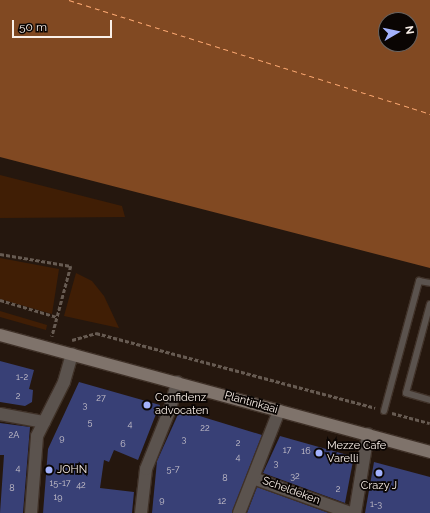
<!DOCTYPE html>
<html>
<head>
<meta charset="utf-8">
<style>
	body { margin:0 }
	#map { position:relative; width:430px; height:513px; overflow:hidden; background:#25170e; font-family:Raleway,sans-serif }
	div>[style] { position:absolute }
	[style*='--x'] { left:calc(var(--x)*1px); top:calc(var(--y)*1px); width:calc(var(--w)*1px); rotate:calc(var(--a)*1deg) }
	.green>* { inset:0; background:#401e05 }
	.water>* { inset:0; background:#814922 }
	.ferry>* { height:1px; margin-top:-0.5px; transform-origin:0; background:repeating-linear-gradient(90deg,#fda972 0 5px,transparent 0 9px) }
	.building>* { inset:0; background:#384076 }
	.path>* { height:2.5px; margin-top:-1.25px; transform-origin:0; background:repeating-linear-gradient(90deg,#675b52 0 4px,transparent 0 6px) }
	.roads { filter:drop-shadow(1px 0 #3f3128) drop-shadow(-1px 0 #3f3128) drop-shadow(0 1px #3f3128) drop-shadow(0 -1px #3f3128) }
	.lane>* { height:6px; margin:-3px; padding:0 3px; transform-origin:3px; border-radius:3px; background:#5b534e }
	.street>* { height:12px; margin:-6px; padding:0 6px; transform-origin:6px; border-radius:6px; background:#5b534e }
	.secondary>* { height:12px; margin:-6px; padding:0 6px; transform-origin:6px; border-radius:6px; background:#7f736b }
	.dots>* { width:11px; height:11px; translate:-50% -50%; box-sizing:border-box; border:2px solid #0a0503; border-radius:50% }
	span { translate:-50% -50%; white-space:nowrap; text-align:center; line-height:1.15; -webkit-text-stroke:3.5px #0a0503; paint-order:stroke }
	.number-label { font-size:9px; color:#cac4cc }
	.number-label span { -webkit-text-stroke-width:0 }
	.poi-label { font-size:11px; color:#faf0e9 }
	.left { translate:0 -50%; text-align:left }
	.street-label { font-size:11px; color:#faf0e9 }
	.north { position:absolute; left:378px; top:12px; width:40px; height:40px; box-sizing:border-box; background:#0a0503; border:1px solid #6a635f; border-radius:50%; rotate:81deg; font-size:11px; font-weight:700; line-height:16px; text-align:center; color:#faf0e9 }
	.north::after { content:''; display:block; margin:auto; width:14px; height:18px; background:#a3b2fd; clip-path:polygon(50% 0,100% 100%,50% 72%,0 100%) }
	.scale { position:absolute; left:12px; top:20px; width:100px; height:18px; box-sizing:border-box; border:2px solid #faf0e9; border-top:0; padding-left:5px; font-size:12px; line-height:14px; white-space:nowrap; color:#faf0e9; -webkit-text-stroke:3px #0a0503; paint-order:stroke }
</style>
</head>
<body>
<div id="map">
	<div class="green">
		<div style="clip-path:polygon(0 175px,122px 206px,125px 217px,0 218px)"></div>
		<div style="clip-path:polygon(0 258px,59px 269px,52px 314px,0 299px)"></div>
		<div style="clip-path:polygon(76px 273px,92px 281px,104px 296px,119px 328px,64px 316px)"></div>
		<div style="clip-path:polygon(0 311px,47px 325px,46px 330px,0 317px)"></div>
	</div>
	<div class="water">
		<div style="clip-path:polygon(evenodd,0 0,430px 0,430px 268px,0 157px,0 0,386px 20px,410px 20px,410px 44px,386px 44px,386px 20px)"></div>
	</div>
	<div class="ferry">
		<div style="--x:69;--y:0;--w:379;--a:17.5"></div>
	</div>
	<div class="building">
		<div style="clip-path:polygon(0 361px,34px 370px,29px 389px,33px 390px,32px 402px,25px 406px,0 402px)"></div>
		<div style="clip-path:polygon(79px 382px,160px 405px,158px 418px,158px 409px,138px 460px,114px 450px,109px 462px,104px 460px,100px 488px,134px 492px,132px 513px,43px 513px,48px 449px)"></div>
		<div style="clip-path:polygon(180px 410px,262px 435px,232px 513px,152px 513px,157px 461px)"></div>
		<div style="clip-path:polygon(0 423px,30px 427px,23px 513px,0 513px,4px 455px,0 455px)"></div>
		<div style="clip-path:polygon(280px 436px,351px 456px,353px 461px,345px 503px,263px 473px)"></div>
		<div style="clip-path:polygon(374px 462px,430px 477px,430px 513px,365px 513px)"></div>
		<div style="clip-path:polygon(257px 487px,329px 513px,247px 513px)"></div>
	</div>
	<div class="path">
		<div style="--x:0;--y:254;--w:72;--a:9.6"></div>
		<div style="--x:71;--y:266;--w:73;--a:105"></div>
		<div style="--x:0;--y:300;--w:59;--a:16.6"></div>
		<div style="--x:72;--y:340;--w:25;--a:-16"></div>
		<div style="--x:96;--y:333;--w:289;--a:15"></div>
		<div style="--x:392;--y:413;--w:39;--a:15"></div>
	</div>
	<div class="roads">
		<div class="lane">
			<div style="--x:430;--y:304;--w:92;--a:105.1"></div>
			<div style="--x:406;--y:393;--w:25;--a:16"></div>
			<div style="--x:384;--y:411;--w:135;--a:-74.9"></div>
			<div style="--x:419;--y:281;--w:11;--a:10"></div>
		</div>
		<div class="street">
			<div style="--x:0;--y:414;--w:45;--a:10.3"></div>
			<div style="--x:253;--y:478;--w:104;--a:19.7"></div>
			<div style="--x:31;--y:513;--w:77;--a:-85.5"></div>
			<div style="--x:37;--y:436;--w:60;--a:-63.4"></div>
			<div style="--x:64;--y:382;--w:29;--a:-74"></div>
			<div style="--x:141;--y:513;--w:44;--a:-83.5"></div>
			<div style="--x:146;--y:469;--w:65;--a:-68.2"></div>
			<div style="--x:170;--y:409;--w:28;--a:-75"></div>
			<div style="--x:239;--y:513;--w:110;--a:-68.6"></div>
			<div style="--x:355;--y:513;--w:80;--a:-80.7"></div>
		</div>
		<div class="secondary">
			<div style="--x:0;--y:335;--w:446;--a:15.2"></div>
		</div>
	</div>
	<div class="dots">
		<div style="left:147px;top:405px;background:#a3b2fd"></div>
		<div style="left:319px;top:453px;background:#a3b2fd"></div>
		<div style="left:49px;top:470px;background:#a3b2fd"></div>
		<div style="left:379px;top:473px;background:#a3b2fd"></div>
	</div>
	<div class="number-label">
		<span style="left:22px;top:377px">1-2</span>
		<span style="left:18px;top:396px">2</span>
		<span style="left:101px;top:398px">27</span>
		<span style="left:85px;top:405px">3</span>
		<span style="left:90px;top:422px">5</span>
		<span style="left:130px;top:424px">4</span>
		<span style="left:205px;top:428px">22</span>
		<span style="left:14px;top:435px">2A</span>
		<span style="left:62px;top:438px">9</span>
		<span style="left:184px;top:439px">3</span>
		<span style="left:238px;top:443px">2</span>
		<span style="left:123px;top:444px">6</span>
		<span style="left:287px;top:450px">17</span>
		<span style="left:306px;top:451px">16</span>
		<span style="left:238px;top:457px">4</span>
		<span style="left:276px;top:463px">3</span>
		<span style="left:18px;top:468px">4</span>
		<span style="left:173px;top:469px">5-7</span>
		<span style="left:295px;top:476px">32</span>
		<span style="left:225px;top:478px">8</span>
		<span style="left:60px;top:483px">15-17</span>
		<span style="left:81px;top:485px">42</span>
		<span style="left:12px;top:488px">8</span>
		<span style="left:338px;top:489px">2</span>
		<span style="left:58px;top:497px">19</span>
		<span style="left:162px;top:500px">9</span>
		<span style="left:222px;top:501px">12</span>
		<span style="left:376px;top:504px">1-3</span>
	</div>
	<div class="poi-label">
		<span class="left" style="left:155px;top:405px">Confidenz<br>advocaten</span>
		<span class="left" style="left:327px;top:453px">Mezze Cafe<br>Varelli</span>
		<span class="left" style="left:57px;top:470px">JOHN</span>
		<span style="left:379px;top:486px">Crazy J</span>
	</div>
	<div class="street-label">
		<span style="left:251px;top:403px;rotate:16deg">Plantinkaai</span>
		<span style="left:291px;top:491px;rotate:20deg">Scheldeken</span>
	</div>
	<div class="north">N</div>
	<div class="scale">50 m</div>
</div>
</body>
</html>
